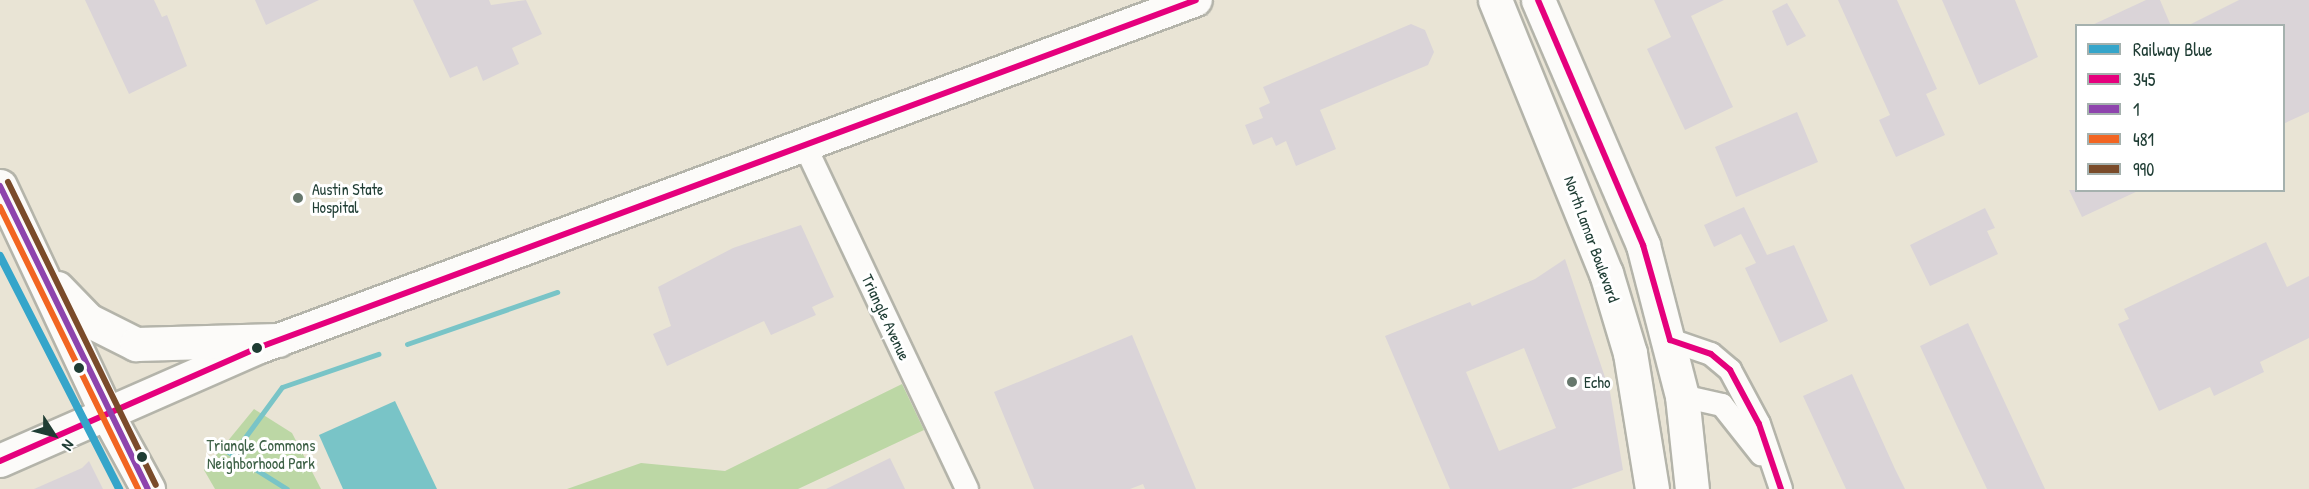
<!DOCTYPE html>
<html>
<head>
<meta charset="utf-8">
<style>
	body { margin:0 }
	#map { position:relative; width:2309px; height:489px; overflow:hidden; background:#e9e4d5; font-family:"Patrick Hand",sans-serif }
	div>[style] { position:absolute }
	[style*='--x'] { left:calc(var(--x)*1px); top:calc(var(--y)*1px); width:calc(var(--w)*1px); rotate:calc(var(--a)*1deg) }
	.green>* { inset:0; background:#bcd7a5 }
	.water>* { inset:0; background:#79c4c7 }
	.stream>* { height:5px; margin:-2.5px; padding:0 2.5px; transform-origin:2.5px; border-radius:2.5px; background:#79c4c7 }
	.building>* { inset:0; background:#dad4d8 }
	.roads { filter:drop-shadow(2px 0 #b4b4aa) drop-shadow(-2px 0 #b4b4aa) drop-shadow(0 2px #b4b4aa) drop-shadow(0 -2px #b4b4aa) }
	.street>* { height:22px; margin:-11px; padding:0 11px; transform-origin:11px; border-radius:11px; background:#fcfbf9 }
	.secondary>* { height:32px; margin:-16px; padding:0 16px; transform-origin:16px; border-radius:16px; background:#fcfbf9 }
	.primary>* { height:33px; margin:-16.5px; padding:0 16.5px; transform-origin:16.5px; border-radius:16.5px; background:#fcfbf9 }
	.bus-1>* { height:6px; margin:-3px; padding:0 3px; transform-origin:3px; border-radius:3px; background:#e5007d }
	.bus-2>* { height:6px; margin:-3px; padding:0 3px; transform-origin:3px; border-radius:3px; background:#8e44ad }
	.bus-3>* { height:6px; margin:-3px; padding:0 3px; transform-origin:3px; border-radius:3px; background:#f26522 }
	.bus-4>* { height:6px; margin:-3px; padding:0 3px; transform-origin:3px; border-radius:3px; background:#7a4b2a }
	.rail-1>* { height:8px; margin:-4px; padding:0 4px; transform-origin:4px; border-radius:4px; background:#35a5ca }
	.dots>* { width:16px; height:16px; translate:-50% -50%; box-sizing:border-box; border:3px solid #fff; border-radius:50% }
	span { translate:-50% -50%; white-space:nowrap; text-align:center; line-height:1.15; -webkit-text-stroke:6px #fff; paint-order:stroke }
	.poi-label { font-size:16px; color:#1f3d34 }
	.left { translate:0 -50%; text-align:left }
	.street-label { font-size:16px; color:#1f3d34 }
	.park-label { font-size:16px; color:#3d6146 }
	.legend { position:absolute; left:2075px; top:24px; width:210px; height:168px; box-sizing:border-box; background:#fff; border:2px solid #a5b1ae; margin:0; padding:8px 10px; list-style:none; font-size:18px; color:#1f3d34 }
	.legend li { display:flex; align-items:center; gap:12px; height:30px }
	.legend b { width:30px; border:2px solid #a5b1ae }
	.north { position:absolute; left:24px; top:405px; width:60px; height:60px; -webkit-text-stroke:4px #fff; paint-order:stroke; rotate:126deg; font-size:16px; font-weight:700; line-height:24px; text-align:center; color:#1f3d34 }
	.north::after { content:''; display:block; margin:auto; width:21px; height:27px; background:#1f3d34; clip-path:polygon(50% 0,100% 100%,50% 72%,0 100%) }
</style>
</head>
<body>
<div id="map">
	<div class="green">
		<div style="clip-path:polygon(902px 384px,924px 430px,798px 489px,567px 489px,641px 463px,725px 471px)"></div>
		<div style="clip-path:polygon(254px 409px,292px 433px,321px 489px,215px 489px,204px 470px)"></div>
	</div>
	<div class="water">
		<div style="clip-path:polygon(395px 401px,437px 489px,343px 489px,319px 435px)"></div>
	</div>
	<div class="stream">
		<div style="--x:407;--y:344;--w:159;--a:-19.1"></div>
		<div style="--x:225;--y:450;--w:73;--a:32.2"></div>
		<div style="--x:232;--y:455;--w:84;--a:-53.7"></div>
		<div style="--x:282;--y:387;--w:102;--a:-19"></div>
	</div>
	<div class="building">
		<div style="clip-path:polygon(85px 0,154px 0,162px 17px,167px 15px,187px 66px,129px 94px)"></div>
		<div style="clip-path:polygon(255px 0,319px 0,266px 25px)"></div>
		<div style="clip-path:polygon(413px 0,489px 0,491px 5px,526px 0,542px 34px,512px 48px,519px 64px,483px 81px,477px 66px,450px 78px)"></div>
		<div style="clip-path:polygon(1654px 0,1724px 0,1691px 16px,1733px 107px,1685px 130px,1647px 49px,1671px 37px)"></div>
		<div style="clip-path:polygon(1838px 0,1897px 0,1937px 89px,1926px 94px,1945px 135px,1896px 157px,1879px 120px,1890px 115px)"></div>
		<div style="clip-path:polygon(1942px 0,2015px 0,2038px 57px,1979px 85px)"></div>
		<div style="clip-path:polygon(2146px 0,2160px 0,2171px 26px,2090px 26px)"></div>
		<div style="clip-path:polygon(2239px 0,2309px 0,2309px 112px,2283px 124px,2283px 26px,2187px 26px)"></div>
		<div style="clip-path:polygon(1787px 3px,1806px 36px,1787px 46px,1772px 11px)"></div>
		<div style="clip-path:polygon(1411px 24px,1425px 30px,1434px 52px,1428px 65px,1320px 110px,1336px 149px,1296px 166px,1286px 141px,1276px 146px,1272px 137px,1253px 145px,1245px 125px,1263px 118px,1259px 108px,1270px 103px,1263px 87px)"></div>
		<div style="clip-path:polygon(1797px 112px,1818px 162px,1736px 197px,1715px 147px)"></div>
		<div style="clip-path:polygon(2069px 190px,2140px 190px,2082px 217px)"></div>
		<div style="clip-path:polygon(1744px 207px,1767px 255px,1794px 245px,1828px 321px,1780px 343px,1745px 268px,1756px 263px,1741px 234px,1714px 247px,1704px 225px)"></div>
		<div style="clip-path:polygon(1985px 208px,1995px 228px,1987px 231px,1998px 254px,1930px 286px,1910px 245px)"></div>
		<div style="clip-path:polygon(801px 225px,834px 297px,812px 307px,816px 315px,771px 335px,764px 321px,667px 366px,653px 334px,671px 326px,658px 287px,733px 248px)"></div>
		<div style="clip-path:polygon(2266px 242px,2287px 287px,2309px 276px,2309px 338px,2260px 362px,2264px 372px,2214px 396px,2210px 387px,2159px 411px,2118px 324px,2129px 319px,2124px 309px)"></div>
		<div style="clip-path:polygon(evenodd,1565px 259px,1610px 392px,1623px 470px,1571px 489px,1450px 489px,1385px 336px,1470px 302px,1472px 306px,1535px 279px,1565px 259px,1524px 348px,1556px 428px,1499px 451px,1466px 372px,1524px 348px)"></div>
		<div style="clip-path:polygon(1968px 323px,2012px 418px,2045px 489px,1987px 489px,1957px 426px,1920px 346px)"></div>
		<div style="clip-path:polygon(1132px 335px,1196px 489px,1145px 489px,1143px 484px,1130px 489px,1034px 489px,994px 392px)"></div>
		<div style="clip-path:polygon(1852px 374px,1895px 469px,1905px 489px,1846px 489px,1803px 396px)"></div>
		<div style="clip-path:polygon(890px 458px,905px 489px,826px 489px)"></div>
		<div style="clip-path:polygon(89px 461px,103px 489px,34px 489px,82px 468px)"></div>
	</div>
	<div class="roads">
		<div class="street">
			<div style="--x:805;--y:146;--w:379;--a:64.7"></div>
			<div style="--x:1670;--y:340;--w:43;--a:18.9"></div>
			<div style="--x:1711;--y:354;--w:25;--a:40"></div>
			<div style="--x:1730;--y:370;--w:61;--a:61.8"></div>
			<div style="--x:1759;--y:424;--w:69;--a:71.3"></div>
			<div style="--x:1682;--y:396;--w:41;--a:12.7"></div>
			<div style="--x:1722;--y:405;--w:63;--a:51.5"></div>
		</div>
		<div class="secondary">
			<div style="--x:0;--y:461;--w:284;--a:-23.7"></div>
			<div style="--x:260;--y:347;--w:998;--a:-20.34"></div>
		</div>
		<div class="primary">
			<div style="--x:1495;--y:0;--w:295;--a:67.9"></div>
			<div style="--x:1606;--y:273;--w:84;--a:73.3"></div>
			<div style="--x:1630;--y:353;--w:138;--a:80.8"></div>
			<div style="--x:1538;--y:0;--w:267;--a:66.8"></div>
			<div style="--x:1643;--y:245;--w:156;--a:75.5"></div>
			<div style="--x:1682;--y:396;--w:94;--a:83.9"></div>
			<div style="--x:0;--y:186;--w:250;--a:64.9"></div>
			<div style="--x:106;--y:412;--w:88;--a:61.4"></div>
			<div style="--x:57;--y:288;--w:45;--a:45.9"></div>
			<div style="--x:88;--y:320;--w:54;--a:26.6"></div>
			<div style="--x:136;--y:344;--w:142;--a:-1.6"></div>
		</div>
	</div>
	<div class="bus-1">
		<div style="--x:1538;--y:0;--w:267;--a:66.8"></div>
		<div style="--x:1643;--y:245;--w:99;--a:74.1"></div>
		<div style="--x:1670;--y:340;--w:43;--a:18.9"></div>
		<div style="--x:1711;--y:354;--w:25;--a:40"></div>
		<div style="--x:1730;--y:370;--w:61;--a:61.8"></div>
		<div style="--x:1759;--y:424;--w:69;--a:71.3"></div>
		<div style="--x:0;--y:461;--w:284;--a:-23.7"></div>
		<div style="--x:260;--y:347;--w:998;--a:-20.34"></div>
	</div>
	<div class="bus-2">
		<div style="--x:0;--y:186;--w:337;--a:64"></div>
	</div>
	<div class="bus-3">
		<div style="--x:0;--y:207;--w:314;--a:63.9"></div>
	</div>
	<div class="bus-4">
		<div style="--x:8;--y:182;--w:337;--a:64"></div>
	</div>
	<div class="rail-1">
		<div style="--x:0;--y:256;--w:262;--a:62.9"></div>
	</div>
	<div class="dots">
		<div style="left:298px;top:198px;background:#66776c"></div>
		<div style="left:257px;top:348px;background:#1f3d34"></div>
		<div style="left:79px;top:368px;background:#1f3d34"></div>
		<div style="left:1572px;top:382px;background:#66776c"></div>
		<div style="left:142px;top:457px;background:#1f3d34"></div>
	</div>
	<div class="poi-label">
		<span class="left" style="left:312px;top:198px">Austin State<br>Hospital</span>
		<span class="left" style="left:1584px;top:382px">Echo</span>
	</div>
	<div class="street-label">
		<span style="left:1592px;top:239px;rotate:70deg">North Lamar Boulevard</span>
		<span style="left:886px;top:317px;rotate:65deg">Triangle Avenue</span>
	</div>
	<div class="park-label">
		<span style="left:261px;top:454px">Triangle Commons<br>Neighborhood Park</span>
	</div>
	<ul class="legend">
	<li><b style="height:8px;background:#35a5ca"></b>Railway Blue</li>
	<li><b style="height:8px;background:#e5007d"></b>345</li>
	<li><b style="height:8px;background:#8e44ad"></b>1</li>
	<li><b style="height:8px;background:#f26522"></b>481</li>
	<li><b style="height:8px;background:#7a4b2a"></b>990</li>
	</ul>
	<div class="north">N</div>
</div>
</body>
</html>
